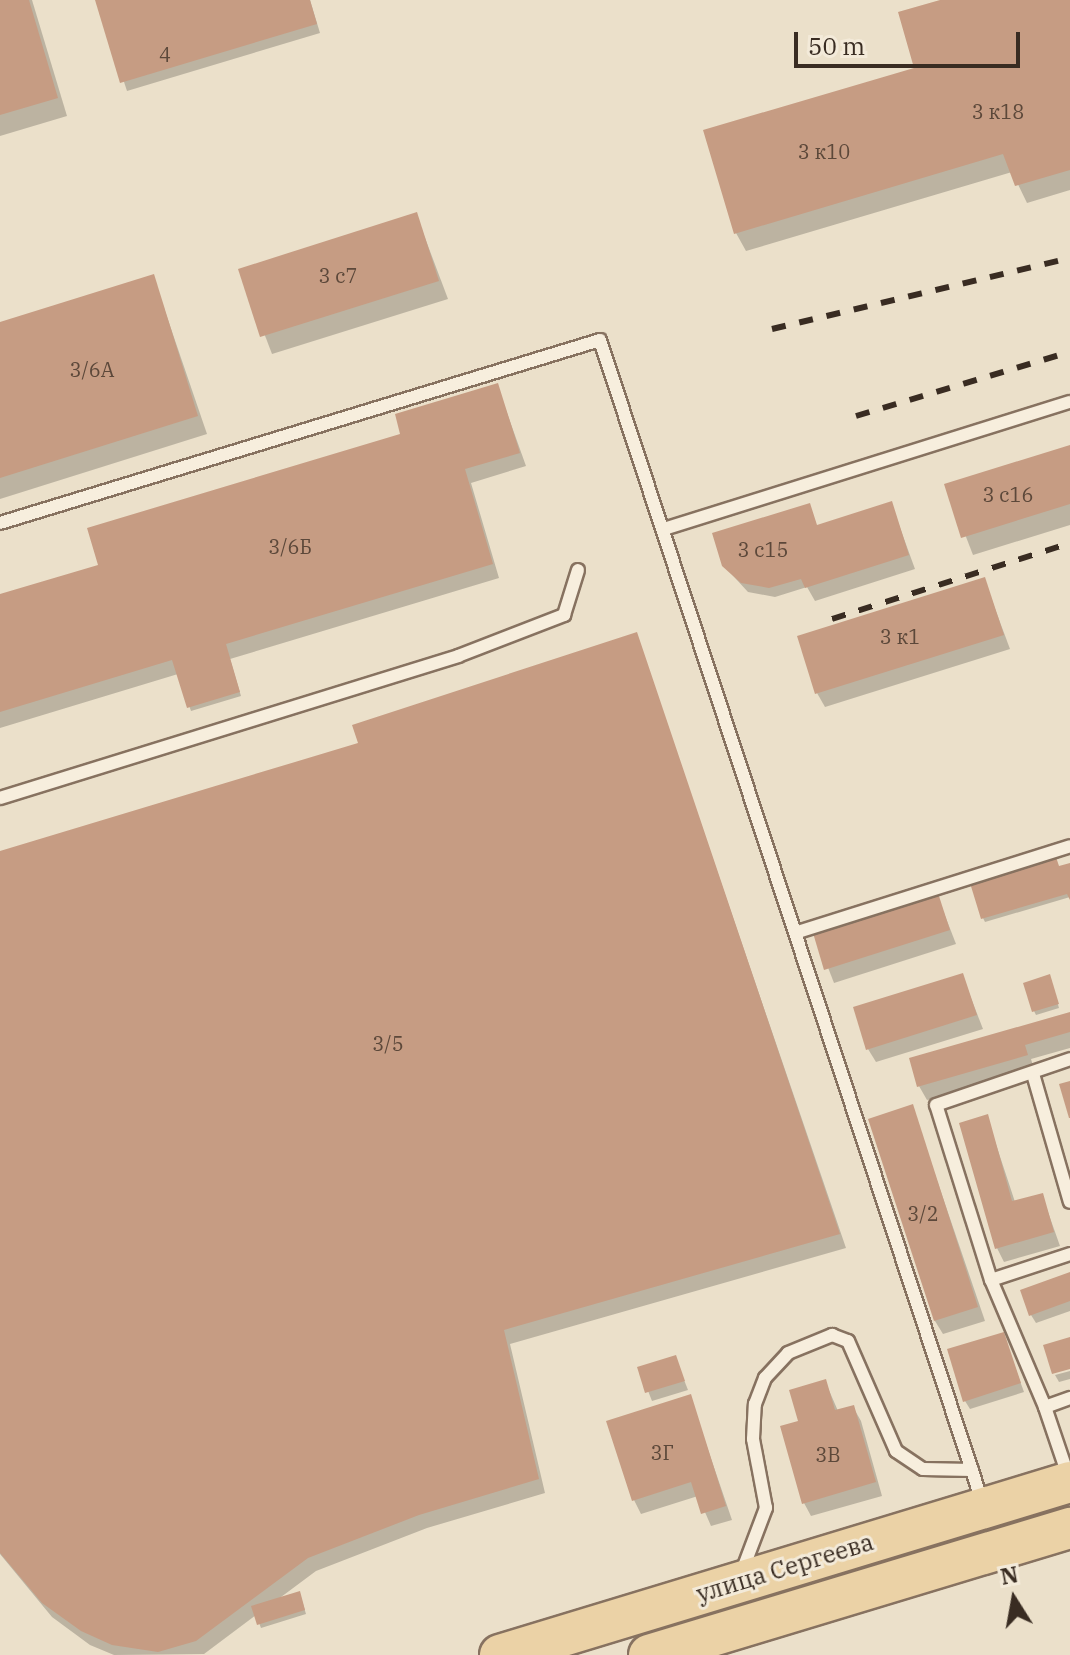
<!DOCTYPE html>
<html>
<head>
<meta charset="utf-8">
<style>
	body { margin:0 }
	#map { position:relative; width:1070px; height:1655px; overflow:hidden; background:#ebe0ca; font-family:"IBM Plex Serif",serif }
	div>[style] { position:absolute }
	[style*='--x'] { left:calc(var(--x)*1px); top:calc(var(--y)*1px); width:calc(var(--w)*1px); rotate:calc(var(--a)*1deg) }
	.shadow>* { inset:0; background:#0003 }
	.building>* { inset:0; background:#c69c83 }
	.roads { filter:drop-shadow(2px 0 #877260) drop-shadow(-2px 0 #877260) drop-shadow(0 2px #877260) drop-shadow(0 -2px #877260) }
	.service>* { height:12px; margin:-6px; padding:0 6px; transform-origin:6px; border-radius:6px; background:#f7eedd }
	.primary>* { height:40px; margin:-20px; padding:0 20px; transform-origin:20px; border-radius:20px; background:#ebd2a6 }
	.rail>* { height:6px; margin-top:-3px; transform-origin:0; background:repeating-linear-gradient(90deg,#392c22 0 14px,transparent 0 28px) }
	span { translate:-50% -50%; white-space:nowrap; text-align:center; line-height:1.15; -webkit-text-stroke:6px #f3ead9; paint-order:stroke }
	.number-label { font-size:20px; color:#5c483a }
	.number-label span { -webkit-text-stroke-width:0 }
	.street-label { font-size:24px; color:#392c22 }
	.north { position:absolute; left:974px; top:1559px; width:80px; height:80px; -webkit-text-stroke:6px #f3ead9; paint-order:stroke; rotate:349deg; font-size:22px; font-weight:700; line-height:32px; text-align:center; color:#392c22 }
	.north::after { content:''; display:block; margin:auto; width:28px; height:36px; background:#392c22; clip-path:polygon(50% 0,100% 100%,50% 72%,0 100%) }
	.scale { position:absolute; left:794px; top:32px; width:226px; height:36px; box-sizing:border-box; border:4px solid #392c22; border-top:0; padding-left:10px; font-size:24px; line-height:28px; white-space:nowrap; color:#392c22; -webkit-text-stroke:6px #f3ead9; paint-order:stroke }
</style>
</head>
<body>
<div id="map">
	<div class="shadow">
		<div style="clip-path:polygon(0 0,32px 0,67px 116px,0 136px)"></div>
		<div style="clip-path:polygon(97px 0,310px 0,320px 33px,127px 91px)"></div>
		<div style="clip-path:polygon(947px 0,1070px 0,1070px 190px,1027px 203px,1012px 172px,746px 251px,736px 233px,916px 69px)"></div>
		<div style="clip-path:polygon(416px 214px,448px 299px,272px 354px,240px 270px)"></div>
		<div style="clip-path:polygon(153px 276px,207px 434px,0 499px,0 324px)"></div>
		<div style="clip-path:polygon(497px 385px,526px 466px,471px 483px,499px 578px,230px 659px,241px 696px,191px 711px,178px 674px,0 728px,0 596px,101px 566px,403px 435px)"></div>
		<div style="clip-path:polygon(1070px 447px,1070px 525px,973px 555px,946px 485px)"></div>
		<div style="clip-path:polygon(891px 503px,915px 569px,815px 601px,807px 587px,775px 597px,748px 592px,724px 566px,809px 506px,824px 555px)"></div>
		<div style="clip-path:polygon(984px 579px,1010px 649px,825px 707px,817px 693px)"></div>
		<div style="clip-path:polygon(636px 634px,846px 1248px,510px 1344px,545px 1493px,427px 1528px,316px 1571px,277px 1600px,301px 1597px,306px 1614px,261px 1628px,256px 1615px,204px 1654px,114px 1655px,90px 1645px,52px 1617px,0 1554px,0 853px,360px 744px)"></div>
		<div style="clip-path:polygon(1070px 865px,1070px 897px,985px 922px,983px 918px)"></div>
		<div style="clip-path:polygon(937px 895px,956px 944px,834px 983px,815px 934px)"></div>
		<div style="clip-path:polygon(962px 975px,983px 1029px,876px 1062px,868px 1049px)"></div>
		<div style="clip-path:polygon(1051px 980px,1059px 1008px,1036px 1015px,1034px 1011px)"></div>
		<div style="clip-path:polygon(1070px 1015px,1070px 1048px,1031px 1059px,1034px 1069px,927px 1100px,919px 1086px)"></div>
		<div style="clip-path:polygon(912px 1107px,985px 1321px,943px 1334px,935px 1321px)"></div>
		<div style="clip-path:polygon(987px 1117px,1015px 1202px,1042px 1195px,1060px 1246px,1004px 1262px,997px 1248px)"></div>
		<div style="clip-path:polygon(1070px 1274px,1070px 1311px,1036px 1323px,1031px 1315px)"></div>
		<div style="clip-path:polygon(1003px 1334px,1024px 1392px,970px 1409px,965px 1401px)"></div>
		<div style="clip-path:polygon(675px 1357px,688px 1390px,652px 1401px,639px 1368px)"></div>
		<div style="clip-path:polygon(1070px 1371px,1070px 1379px,1059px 1382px,1055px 1375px)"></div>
		<div style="clip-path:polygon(825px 1381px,838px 1411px,853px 1407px,861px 1421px,882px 1496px,811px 1516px,804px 1503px,800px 1422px)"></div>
		<div style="clip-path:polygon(690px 1397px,732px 1520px,711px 1526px,698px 1496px,641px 1514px,634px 1500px)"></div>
	</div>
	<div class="building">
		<div style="clip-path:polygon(0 0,29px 0,58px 98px,0 115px)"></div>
		<div style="clip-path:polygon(95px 0,310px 0,317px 24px,120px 83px)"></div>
		<div style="clip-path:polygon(940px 0,1070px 0,1070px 170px,1015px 186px,1003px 154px,734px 234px,703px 130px,914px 68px,898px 12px)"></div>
		<div style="clip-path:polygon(417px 212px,439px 281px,260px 337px,238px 269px)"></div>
		<div style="clip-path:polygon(154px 274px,198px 416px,0 478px,0 322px)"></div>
		<div style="clip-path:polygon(498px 383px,520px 453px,465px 469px,493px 564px,226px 644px,240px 692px,187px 708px,172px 660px,0 712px,0 594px,98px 565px,87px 528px,400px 434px,395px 414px)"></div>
		<div style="clip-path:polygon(1070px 445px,1070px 504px,961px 538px,944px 484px)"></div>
		<div style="clip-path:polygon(892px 501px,909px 555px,805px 588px,801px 579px,769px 588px,741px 583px,722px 566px,712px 533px,810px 503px,817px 525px)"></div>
		<div style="clip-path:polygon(985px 577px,1004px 635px,815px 694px,797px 636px)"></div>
		<div style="clip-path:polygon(637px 632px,840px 1234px,504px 1330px,539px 1479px,419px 1515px,308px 1558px,196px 1641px,158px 1652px,112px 1645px,81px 1631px,42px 1603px,0 1553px,0 851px,358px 743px,352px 725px)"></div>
		<div style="clip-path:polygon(1056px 857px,1059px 866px,1070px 863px,1070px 900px,1067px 894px,981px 919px,970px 883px)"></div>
		<div style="clip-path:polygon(938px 893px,950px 930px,824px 970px,813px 933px)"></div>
		<div style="clip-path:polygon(963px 973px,977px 1015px,866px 1050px,853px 1007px)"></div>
		<div style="clip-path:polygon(1050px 974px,1059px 1004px,1032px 1012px,1023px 983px)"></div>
		<div style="clip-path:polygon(1070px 1012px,1070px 1032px,1025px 1045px,1028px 1055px,917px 1087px,909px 1058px)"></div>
		<div style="clip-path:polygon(1070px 1081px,1070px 1118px,1069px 1118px,1059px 1084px)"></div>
		<div style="clip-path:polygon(913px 1104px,978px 1307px,934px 1321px,868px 1119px)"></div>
		<div style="clip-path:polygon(988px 1114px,1012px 1201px,1043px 1193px,1054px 1232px,995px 1249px,959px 1123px)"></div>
		<div style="clip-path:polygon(1070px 1272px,1070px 1301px,1029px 1316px,1020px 1290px)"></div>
		<div style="clip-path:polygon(1004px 1332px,1021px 1383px,963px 1402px,947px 1349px)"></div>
		<div style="clip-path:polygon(1070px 1337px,1070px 1369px,1052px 1374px,1043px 1345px)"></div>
		<div style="clip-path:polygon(676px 1355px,685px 1381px,645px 1393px,637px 1367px)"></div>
		<div style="clip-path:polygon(826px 1379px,835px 1410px,854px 1405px,876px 1482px,802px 1504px,780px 1426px,798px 1421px,789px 1390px)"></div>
		<div style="clip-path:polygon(691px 1394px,726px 1506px,701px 1514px,691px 1482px,632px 1501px,606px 1421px)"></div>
		<div style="clip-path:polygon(300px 1591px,305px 1610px,257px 1625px,251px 1606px)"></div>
	</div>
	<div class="roads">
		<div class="service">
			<div style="--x:0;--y:523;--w:627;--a:-16.96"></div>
			<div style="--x:600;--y:340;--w:1225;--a:71.79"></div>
			<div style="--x:664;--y:529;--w:425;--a:-17.4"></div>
			<div style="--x:0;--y:798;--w:480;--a:-17.2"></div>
			<div style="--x:458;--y:656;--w:114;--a:-21.1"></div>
			<div style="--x:564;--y:615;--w:47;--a:-72.7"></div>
			<div style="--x:798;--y:932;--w:285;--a:-17.5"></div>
			<div style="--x:1033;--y:1074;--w:133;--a:73.9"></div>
			<div style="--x:991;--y:1280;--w:83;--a:-18.2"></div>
			<div style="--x:1045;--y:1407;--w:27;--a:-20"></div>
			<div style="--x:1069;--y:1478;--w:75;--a:-108.7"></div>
			<div style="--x:1045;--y:1407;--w:138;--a:-113"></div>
			<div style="--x:991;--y:1280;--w:183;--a:-107.4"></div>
			<div style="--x:936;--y:1105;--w:142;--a:-18.9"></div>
			<div style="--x:741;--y:1574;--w:71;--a:-69.3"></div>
			<div style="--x:766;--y:1508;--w:70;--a:-100.7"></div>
			<div style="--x:753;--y:1439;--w:35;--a:-87"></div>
			<div style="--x:755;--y:1404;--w:28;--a:-69"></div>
			<div style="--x:765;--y:1378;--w:34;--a:-47"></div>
			<div style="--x:788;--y:1353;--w:48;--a:-22.2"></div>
			<div style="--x:832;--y:1335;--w:17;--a:21"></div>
			<div style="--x:848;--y:1341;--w:120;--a:66.4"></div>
			<div style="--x:896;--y:1451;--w:32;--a:34"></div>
			<div style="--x:923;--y:1469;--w:49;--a:1.2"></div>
		</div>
		<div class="primary">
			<div style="--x:500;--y:1655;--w:596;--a:-16.88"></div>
			<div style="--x:649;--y:1655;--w:440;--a:-16.8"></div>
		</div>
	</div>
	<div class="rail">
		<div style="--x:772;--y:329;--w:306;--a:-13.4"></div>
		<div style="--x:856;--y:416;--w:223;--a:-16.7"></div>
		<div style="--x:832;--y:619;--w:250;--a:-17.7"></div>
	</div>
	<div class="number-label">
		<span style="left:165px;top:54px">4</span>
		<span style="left:998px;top:111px">3 к18</span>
		<span style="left:824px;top:151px">3 к10</span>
		<span style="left:338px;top:275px">3 с7</span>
		<span style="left:92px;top:369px">3/6А</span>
		<span style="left:1008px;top:494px">3 с16</span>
		<span style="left:290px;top:546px">3/6Б</span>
		<span style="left:763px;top:549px">3 с15</span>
		<span style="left:900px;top:636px">3 к1</span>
		<span style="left:388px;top:1043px">3/5</span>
		<span style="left:923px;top:1213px">3/2</span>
		<span style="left:662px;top:1452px">3Г</span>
		<span style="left:828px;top:1454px">3В</span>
	</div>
	<div class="street-label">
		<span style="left:785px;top:1568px;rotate:-17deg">улица Сергеева</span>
	</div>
	<div class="north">N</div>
	<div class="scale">50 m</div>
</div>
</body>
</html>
